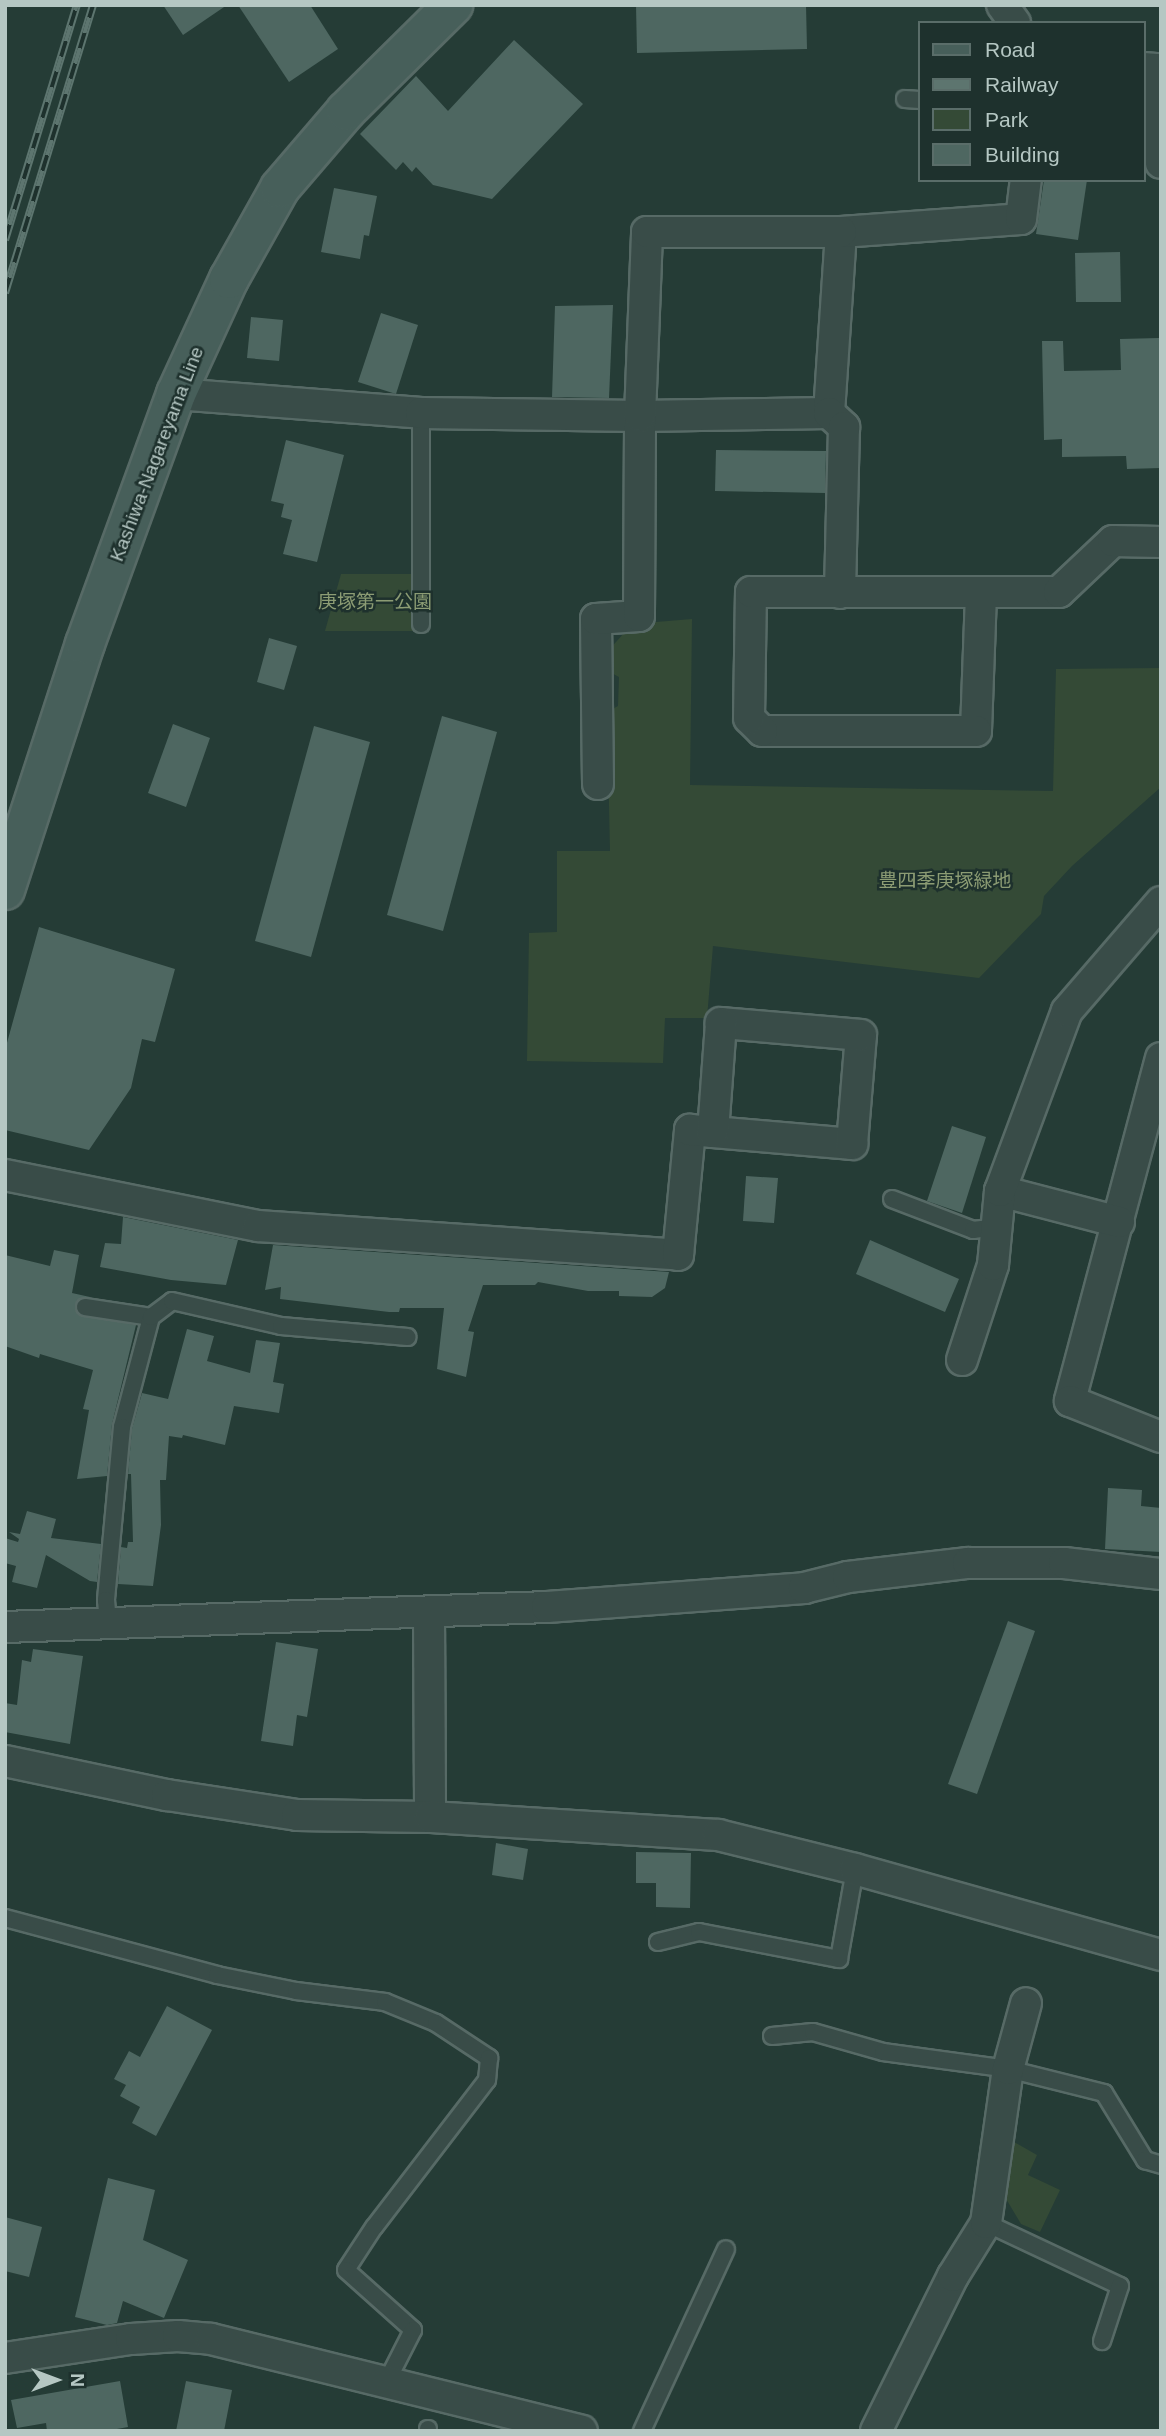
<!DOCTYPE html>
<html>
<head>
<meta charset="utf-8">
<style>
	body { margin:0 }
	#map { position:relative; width:1166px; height:2436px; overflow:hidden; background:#253c36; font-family:Helvetica,"Noto Sans JP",sans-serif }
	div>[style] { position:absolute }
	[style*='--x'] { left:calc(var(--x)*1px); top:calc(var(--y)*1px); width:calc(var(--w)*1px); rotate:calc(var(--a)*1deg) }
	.green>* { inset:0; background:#344a36 }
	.building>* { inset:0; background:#4e6761 }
	.roads { filter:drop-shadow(2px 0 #576a66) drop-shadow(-2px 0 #576a66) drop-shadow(0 2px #576a66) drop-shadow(0 -2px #576a66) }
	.service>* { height:16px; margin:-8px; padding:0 8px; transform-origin:8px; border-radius:8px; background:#394c48 }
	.minor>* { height:30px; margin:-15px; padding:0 15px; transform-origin:15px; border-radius:15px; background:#394c48 }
	.secondary>* { height:38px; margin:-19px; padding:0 19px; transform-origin:19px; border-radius:19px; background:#475f5a }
	.rail>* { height:8px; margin-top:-4px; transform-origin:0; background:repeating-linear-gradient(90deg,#1e312d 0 16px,#5d756f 0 32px); box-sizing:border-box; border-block:2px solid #5d756f }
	span { translate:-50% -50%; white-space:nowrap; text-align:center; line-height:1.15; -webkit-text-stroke:5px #1e312d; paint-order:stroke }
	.street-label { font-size:19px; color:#b5c7c3 }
	.park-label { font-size:19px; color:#8c9c74 }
	.frame { position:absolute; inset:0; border:7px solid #b5c7c3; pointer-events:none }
	.legend { position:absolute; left:918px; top:21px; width:228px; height:161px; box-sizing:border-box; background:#1e312d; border:2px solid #5a6d69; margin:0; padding:9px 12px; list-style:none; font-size:21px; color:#b5c7c3 }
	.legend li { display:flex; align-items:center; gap:14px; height:35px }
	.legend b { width:35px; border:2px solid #5a6d69 }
	.north { position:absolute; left:21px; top:2345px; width:70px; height:70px; -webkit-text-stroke:5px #1e312d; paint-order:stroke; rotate:90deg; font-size:19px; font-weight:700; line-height:28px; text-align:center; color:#b5c7c3 }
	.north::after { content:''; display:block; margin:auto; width:24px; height:32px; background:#b5c7c3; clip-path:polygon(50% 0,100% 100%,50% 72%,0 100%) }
</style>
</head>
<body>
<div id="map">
	<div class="green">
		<div style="clip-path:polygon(341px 574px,416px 574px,416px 631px,325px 631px)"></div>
		<div style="clip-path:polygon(692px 619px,690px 785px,1053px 791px,1056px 669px,1161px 668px,1161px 787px,1072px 866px,1044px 896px,1041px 914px,979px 978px,713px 946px,707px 1018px,665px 1018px,663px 1063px,527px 1061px,529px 933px,557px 932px,557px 851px,610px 851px,607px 712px,618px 706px,619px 677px,608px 671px,608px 651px,632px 624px)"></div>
		<div style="clip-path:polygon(1007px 2138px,1037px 2155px,1028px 2175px,1060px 2190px,1040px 2232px,1021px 2224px,1005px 2197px)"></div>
	</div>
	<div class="building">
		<div style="clip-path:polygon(163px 5px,227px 5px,183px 35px)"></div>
		<div style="clip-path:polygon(238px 5px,310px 5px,338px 49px,289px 82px)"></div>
		<div style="clip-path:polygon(636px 5px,806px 5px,807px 49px,637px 53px)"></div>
		<div style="clip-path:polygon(514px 40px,583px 104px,492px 199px,433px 185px,416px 167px,412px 172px,403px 162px,396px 170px,360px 134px,416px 76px,448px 111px)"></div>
		<div style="clip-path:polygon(1044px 180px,1087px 180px,1078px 240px,1036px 234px)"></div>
		<div style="clip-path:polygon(334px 188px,377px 196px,369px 236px,364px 235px,360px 259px,321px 252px)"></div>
		<div style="clip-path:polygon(1120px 252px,1121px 302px,1076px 302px,1075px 253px)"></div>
		<div style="clip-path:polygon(613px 305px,609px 398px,552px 397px,555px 306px)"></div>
		<div style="clip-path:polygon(381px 313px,418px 325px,396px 394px,358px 382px)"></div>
		<div style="clip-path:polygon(251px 317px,283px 320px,279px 361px,247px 358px)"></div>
		<div style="clip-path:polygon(1159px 338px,1161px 468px,1127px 469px,1126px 456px,1062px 457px,1062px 439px,1044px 440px,1042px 341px,1063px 341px,1064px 371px,1121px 370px,1120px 339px)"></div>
		<div style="clip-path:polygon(286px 440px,344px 455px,317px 562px,283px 554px,292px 520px,281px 517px,284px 504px,271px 501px)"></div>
		<div style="clip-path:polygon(716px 450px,826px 451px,825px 493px,715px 491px)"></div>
		<div style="clip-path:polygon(269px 638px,297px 646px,284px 690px,257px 682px)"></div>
		<div style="clip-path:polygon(442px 716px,497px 732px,443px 931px,387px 915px)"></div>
		<div style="clip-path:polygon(173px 724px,210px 738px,186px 807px,148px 793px)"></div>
		<div style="clip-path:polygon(314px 726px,370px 742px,311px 957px,255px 941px)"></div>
		<div style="clip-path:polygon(39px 927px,175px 969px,155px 1042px,142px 1039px,131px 1088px,89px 1150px,5px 1130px,5px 1050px)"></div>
		<div style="clip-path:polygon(952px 1126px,986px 1137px,962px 1213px,927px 1201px)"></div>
		<div style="clip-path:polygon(746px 1176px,778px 1178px,774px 1223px,743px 1221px)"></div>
		<div style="clip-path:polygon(123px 1217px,238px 1240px,226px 1285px,171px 1280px,100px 1267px,105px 1243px,121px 1244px)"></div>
		<div style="clip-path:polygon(870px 1240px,959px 1279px,945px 1312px,856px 1274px)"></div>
		<div style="clip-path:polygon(273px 1245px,669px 1272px,665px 1288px,652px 1297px,619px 1296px,619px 1291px,588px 1291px,538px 1282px,535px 1285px,483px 1285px,468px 1331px,474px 1332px,466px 1377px,437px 1369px,444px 1308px,400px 1308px,399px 1312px,389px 1312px,280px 1299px,281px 1287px,265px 1290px)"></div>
		<div style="clip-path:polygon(54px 1250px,79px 1255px,72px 1293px,90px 1297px,76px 1301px,78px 1315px,136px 1325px,112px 1424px,107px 1476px,77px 1479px,89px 1410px,83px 1409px,93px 1370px,40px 1354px,39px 1358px,5px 1346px,5px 1255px,50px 1266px)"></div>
		<div style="clip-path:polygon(187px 1329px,214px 1336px,207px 1361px,250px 1373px,256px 1340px,280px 1343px,273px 1382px,284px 1384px,279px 1413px,234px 1406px,225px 1445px,183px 1435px,182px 1438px,169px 1436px,166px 1480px,160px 1480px,161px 1525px,153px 1586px,118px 1584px,121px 1547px,127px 1548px,128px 1542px,133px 1542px,131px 1474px,128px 1474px,132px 1429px,142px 1393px,168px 1399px)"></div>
		<div style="clip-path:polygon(1108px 1488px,1142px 1490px,1141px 1506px,1161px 1508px,1161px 1552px,1105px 1549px)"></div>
		<div style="clip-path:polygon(27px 1511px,56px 1519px,51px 1538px,101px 1544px,97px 1582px,90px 1581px,46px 1555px,37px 1588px,12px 1582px,16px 1566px,5px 1563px,5px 1538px,18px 1542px,19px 1539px,9px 1532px,20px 1534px)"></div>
		<div style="clip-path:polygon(1008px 1621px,1035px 1631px,977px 1794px,948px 1784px)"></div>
		<div style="clip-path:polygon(276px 1642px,318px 1649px,307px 1717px,297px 1715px,293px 1746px,261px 1741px)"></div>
		<div style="clip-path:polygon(33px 1649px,83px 1656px,70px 1744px,5px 1732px,5px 1703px,17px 1705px,22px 1660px,31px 1662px)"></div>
		<div style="clip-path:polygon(496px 1843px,528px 1849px,523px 1880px,492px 1875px)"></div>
		<div style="clip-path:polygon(636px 1852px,691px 1853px,690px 1908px,656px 1907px,656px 1883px,636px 1883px)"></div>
		<div style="clip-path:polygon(167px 2006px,212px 2030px,156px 2136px,132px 2123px,140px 2107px,120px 2096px,126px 2085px,114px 2079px,129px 2051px,140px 2057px)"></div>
		<div style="clip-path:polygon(108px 2178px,155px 2190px,143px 2240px,188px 2260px,164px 2318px,123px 2301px,117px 2323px,107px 2325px,75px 2317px)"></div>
		<div style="clip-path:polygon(5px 2217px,42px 2227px,29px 2277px,5px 2271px)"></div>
		<div style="clip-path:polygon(120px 2381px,128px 2427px,106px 2431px,47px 2431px,46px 2423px,17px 2428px,11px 2400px)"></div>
		<div style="clip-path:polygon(186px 2381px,232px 2390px,224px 2431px,176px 2431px)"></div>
	</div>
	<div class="roads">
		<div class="service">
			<div style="--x:905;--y:99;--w:14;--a:4"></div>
			<div style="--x:421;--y:413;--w:211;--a:90"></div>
			<div style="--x:892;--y:1199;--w:87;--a:20.9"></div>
			<div style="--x:973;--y:1230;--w:24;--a:-7"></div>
			<div style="--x:85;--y:1307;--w:67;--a:8.6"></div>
			<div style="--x:151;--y:1317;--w:114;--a:104.8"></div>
			<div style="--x:122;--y:1427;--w:174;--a:95.3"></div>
			<div style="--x:106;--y:1600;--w:21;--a:85"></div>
			<div style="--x:151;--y:1317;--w:26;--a:-37"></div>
			<div style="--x:172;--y:1301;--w:112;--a:12.9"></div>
			<div style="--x:281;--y:1326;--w:127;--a:5"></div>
			<div style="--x:5;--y:1918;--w:220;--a:15"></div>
			<div style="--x:217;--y:1975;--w:81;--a:11.4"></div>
			<div style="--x:296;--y:1991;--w:90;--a:7"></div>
			<div style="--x:385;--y:2002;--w:55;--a:22.4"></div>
			<div style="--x:436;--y:2023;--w:64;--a:33.4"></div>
			<div style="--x:489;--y:2058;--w:22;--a:95"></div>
			<div style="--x:487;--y:2080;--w:185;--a:127.5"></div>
			<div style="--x:374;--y:2227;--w:51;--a:123.1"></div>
			<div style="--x:346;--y:2270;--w:90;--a:41.8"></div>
			<div style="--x:413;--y:2330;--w:59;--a:117"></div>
			<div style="--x:658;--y:1942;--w:42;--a:-13.7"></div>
			<div style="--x:699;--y:1932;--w:143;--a:10.9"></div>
			<div style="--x:839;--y:1959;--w:91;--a:-79.9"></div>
			<div style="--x:772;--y:2036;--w:41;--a:-5.6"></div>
			<div style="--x:813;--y:2032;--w:73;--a:15.9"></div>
			<div style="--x:883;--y:2052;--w:126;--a:7.7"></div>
			<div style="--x:1008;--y:2069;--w:99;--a:14"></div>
			<div style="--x:1104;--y:2093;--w:79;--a:58.5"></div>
			<div style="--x:1145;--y:2160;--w:17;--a:17"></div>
			<div style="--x:986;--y:2223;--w:148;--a:25.2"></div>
			<div style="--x:1120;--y:2286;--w:58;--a:108.1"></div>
			<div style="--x:428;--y:2431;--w:2;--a:-90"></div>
			<div style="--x:642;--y:2431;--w:200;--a:-65.2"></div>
		</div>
		<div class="minor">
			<div style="--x:1002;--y:5;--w:22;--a:54"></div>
			<div style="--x:1143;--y:68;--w:13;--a:4"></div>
			<div style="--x:1156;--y:69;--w:94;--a:87"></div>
			<div style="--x:176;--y:394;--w:246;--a:4.4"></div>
			<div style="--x:421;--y:413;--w:219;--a:0.8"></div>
			<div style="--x:640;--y:416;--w:189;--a:-0.9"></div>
			<div style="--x:829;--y:413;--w:181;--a:-86.2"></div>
			<div style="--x:841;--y:232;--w:180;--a:-4.1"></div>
			<div style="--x:1021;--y:219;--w:39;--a:-83"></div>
			<div style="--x:829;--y:413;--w:21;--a:43"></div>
			<div style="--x:844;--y:427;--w:166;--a:91.4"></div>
			<div style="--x:981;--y:594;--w:137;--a:92.1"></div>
			<div style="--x:976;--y:731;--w:214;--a:180"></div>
			<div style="--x:762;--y:731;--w:18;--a:-135"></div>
			<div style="--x:749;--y:718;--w:126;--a:-89.1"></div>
			<div style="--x:751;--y:592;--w:308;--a:0"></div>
			<div style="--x:1059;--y:592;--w:74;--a:-43.4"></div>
			<div style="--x:1113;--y:541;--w:48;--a:1.2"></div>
			<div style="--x:598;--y:784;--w:165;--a:-90.7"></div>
			<div style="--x:596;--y:619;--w:43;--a:-4"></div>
			<div style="--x:639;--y:616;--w:200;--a:-89.7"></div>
			<div style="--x:640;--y:416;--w:184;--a:-87.8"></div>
			<div style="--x:647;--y:232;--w:194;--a:0"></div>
			<div style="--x:1161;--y:1058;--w:355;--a:104.9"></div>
			<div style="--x:1070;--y:1401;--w:98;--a:21.6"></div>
			<div style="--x:5;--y:1175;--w:258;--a:11.4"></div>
			<div style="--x:258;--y:1226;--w:421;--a:3.9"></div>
			<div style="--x:678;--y:1255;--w:126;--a:-84.5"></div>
			<div style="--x:690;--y:1130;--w:23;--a:5"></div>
			<div style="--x:713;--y:1132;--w:140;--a:4.9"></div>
			<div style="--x:852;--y:1144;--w:109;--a:-85.3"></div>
			<div style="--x:861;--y:1035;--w:141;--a:-175.1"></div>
			<div style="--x:721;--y:1023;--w:109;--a:94.2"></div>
			<div style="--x:1000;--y:1191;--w:123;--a:14.6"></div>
			<div style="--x:962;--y:1360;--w:100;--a:-71.9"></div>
			<div style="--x:993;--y:1265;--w:74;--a:-84.6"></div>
			<div style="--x:1000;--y:1191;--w:192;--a:-69.6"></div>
			<div style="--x:1067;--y:1011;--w:144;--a:-49.2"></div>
			<div style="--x:429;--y:1613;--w:204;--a:89.7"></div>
			<div style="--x:5;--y:1627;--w:542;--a:-2.11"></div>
			<div style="--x:547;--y:1607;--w:258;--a:-4.2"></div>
			<div style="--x:804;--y:1588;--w:45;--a:-14"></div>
			<div style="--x:848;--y:1577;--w:121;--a:-6.7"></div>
			<div style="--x:968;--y:1563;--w:96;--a:0"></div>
			<div style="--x:1064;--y:1563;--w:98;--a:6.5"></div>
			<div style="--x:5;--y:1761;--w:166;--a:11.9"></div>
			<div style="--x:167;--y:1795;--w:132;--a:8.7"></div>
			<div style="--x:297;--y:1815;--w:133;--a:0.9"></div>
			<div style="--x:430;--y:1817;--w:289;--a:3.6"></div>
			<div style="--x:718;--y:1835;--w:141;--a:13.9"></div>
			<div style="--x:855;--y:1869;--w:318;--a:15.7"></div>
			<div style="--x:5;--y:2358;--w:127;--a:-8.6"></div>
			<div style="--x:131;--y:2339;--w:47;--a:-3.7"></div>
			<div style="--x:178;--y:2336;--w:33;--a:5"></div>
			<div style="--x:211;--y:2339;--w:382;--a:13.9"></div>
			<div style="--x:876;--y:2431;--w:173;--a:-63.6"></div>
			<div style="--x:953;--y:2276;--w:62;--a:-58.1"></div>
			<div style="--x:986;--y:2223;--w:156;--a:-81.9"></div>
			<div style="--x:1008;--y:2069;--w:68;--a:-74.7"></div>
		</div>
		<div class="secondary">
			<div style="--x:5;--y:890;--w:259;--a:-72"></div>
			<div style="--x:85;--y:644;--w:266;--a:-70"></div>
			<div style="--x:176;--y:394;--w:127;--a:-65.3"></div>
			<div style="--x:229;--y:279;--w:104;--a:-60.7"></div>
			<div style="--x:280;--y:188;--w:101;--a:-49.4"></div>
			<div style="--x:346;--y:111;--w:151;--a:-44.7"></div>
		</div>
	</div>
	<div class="rail">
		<div style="--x:5;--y:240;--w:246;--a:-73"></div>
		<div style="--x:5;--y:293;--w:301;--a:-73"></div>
	</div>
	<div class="street-label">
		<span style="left:157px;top:454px;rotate:-69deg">Kashiwa-Nagareyama Line</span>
	</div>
	<div class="park-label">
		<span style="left:375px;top:602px">庚塚第一公園</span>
		<span style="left:945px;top:881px">豊四季庚塚緑地</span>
	</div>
	<div class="frame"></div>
	<ul class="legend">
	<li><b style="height:9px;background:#475f5a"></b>Road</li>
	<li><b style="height:9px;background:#5d756f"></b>Railway</li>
	<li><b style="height:19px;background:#344a36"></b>Park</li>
	<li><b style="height:19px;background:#4e6761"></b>Building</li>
	</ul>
	<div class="north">N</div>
</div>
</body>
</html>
